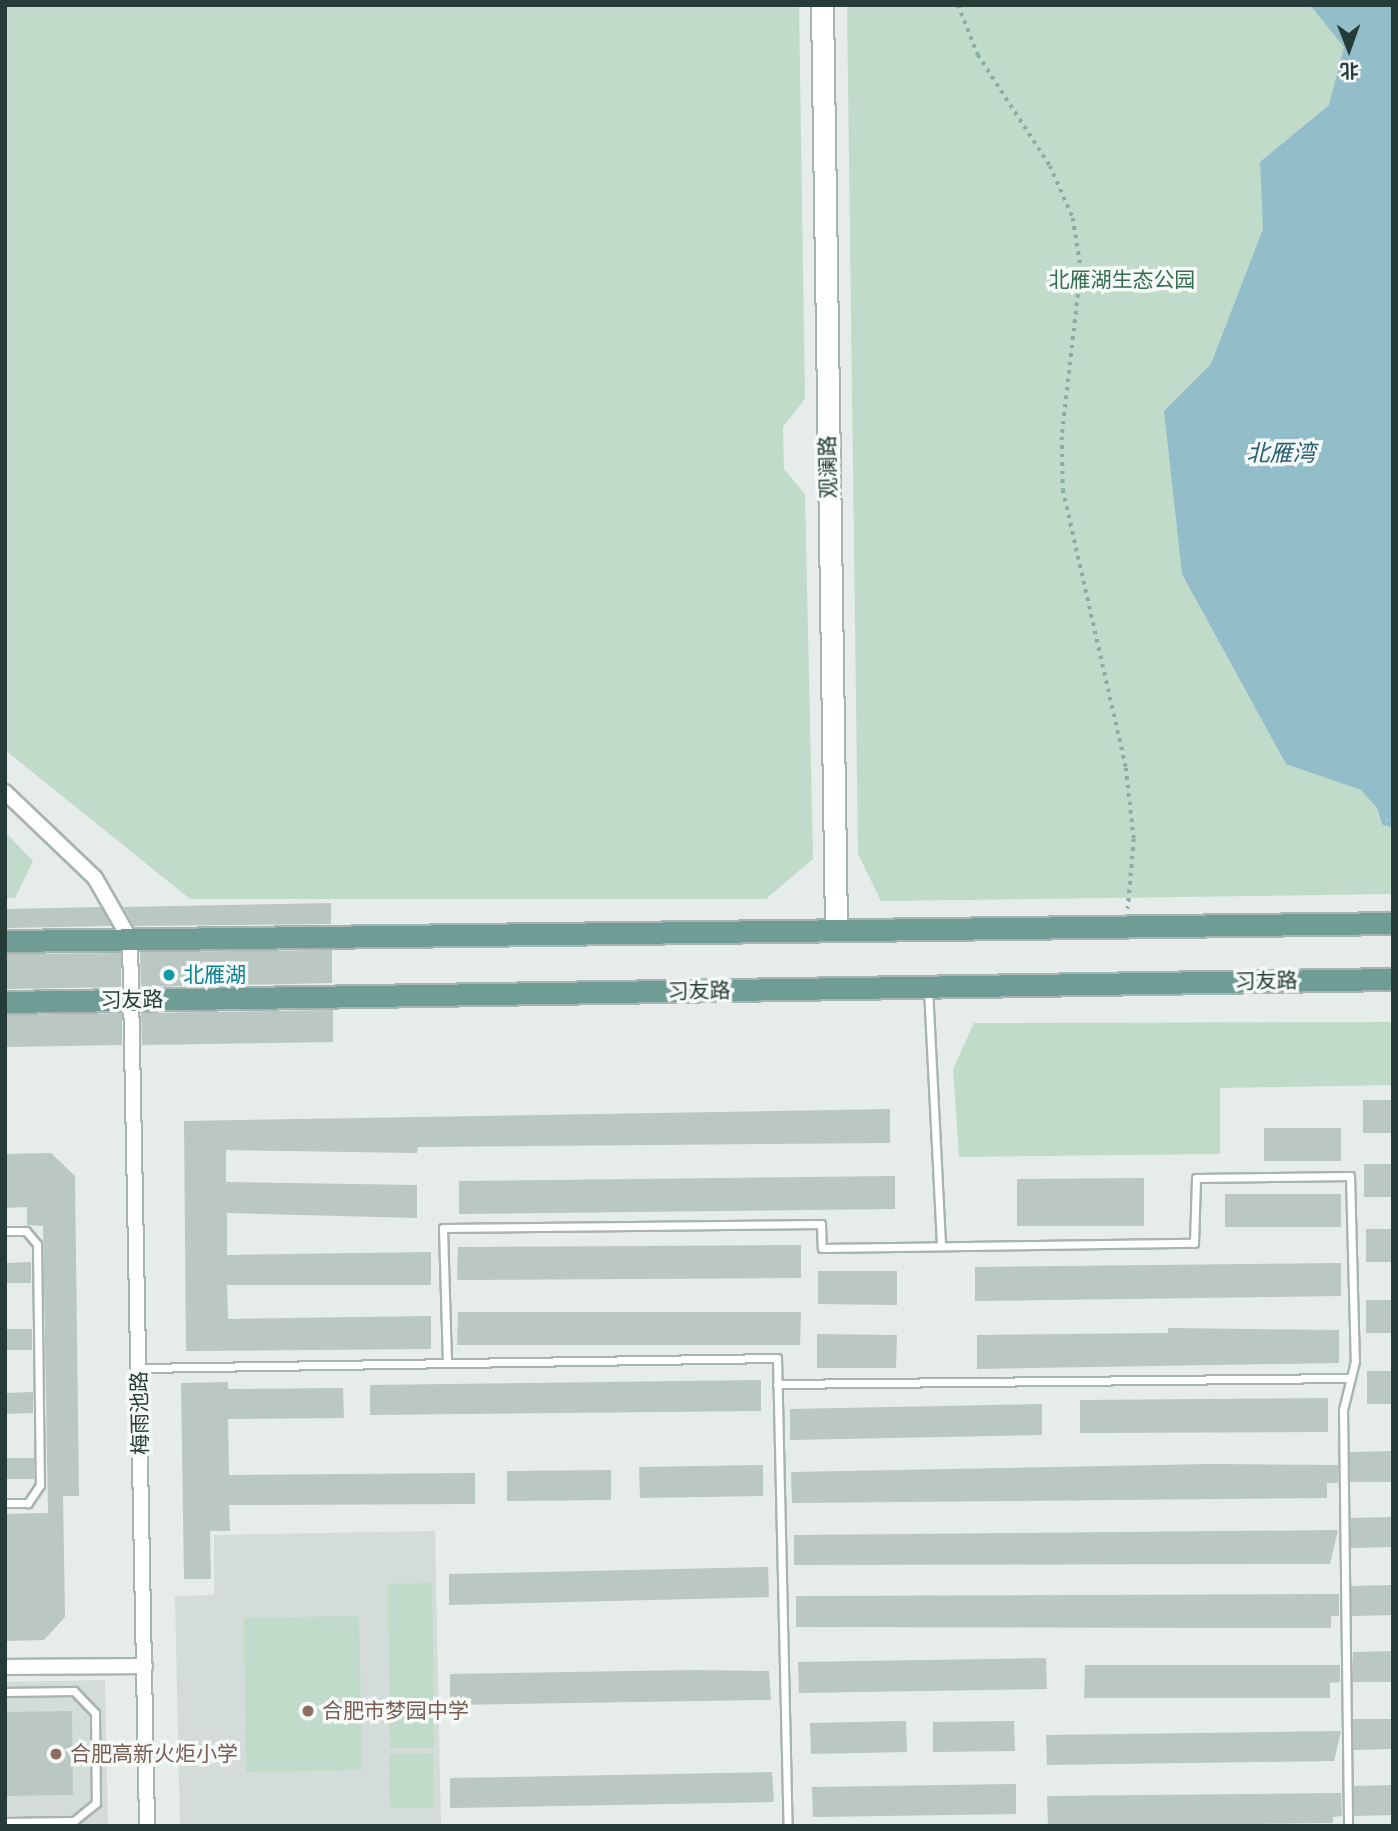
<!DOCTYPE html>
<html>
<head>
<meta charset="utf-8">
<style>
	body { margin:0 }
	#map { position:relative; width:1398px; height:1831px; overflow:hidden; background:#e5ecea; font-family:Rubik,"Noto Sans SC",sans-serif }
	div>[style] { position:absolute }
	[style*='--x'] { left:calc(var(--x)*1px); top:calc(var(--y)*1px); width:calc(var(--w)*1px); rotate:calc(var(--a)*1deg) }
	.built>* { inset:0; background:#d3dcd9 }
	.green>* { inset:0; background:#c1dbca }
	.water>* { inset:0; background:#94bdca }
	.stream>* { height:5px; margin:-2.5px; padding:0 2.5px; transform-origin:2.5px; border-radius:2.5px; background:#94bdca }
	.building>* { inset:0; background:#bbc7c3 }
	.path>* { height:3.5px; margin-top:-1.75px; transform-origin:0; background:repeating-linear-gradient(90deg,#89aca4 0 3.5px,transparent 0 8.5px) }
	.roads { filter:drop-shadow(2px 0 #a8b4b1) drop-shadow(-2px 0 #a8b4b1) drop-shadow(0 2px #a8b4b1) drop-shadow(0 -2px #a8b4b1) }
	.lane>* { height:7px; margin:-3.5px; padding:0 3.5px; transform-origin:3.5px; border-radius:3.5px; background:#fff }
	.street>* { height:14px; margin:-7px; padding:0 7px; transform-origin:7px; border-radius:7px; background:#fff }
	.secondary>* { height:21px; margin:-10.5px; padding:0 10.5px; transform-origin:10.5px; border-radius:10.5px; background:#fff }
	.primary>* { height:21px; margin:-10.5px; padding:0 10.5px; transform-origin:10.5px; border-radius:10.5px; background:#6f9c95 }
	.dots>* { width:19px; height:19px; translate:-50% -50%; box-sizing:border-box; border:4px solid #f5f9f8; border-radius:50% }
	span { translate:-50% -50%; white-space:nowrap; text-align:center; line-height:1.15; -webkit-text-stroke:7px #f5f9f8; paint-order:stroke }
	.park-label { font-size:21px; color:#356e50 }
	.street-label { font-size:21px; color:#263c38 }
	.culture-label { font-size:21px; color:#0d838f }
	.left { translate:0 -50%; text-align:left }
	.education-label { font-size:21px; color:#785e54 }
	.water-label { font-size:23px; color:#275e71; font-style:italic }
	.frame { position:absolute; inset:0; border:7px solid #263c38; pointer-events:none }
	.north { position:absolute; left:1314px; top:14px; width:70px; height:70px; -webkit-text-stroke:5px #f5f9f8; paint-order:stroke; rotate:179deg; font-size:19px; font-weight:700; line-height:28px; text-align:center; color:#263c38 }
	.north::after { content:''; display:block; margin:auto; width:24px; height:32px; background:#263c38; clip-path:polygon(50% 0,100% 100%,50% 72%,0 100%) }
</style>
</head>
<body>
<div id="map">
	<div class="built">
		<div style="clip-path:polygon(435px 1531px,441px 1826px,180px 1826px,175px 1596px,214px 1595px,214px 1535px)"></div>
		<div style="clip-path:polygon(105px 1680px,108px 1826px,5px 1826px,5px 1682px)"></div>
	</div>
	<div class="green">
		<div style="clip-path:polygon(5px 5px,799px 5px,805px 399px,783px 427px,784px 469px,805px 494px,813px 859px,766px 899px,190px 899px,5px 750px)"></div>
		<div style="clip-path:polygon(847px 5px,1393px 5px,1393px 894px,881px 901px,858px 854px)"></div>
		<div style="clip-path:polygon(5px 832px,33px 861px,15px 898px,5px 898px)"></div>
		<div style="clip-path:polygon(1393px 1022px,1393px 1085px,1220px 1088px,1220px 1154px,959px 1157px,953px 1069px,974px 1023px)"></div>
		<div style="clip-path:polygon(432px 1583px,434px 1748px,390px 1748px,388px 1584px)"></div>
		<div style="clip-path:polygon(359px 1616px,362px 1770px,246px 1772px,244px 1618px)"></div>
		<div style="clip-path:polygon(433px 1753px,434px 1808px,390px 1808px,389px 1754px)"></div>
	</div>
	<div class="water">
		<div style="clip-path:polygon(1310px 5px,1393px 5px,1393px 826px,1361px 790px,1286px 764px,1182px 574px,1164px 411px,1211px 364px,1263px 229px,1260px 162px,1329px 105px,1344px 47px)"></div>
	</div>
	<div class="stream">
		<div style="--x:1379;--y:807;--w:16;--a:72"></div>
		<div style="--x:1384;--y:822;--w:9;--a:18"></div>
	</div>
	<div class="building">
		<div style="clip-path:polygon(331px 903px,331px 924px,134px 926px,123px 907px)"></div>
		<div style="clip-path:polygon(101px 907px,112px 926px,5px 928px,5px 909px)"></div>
		<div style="clip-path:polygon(332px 950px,332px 983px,141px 987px,140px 952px)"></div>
		<div style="clip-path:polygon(121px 953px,121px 987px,5px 989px,5px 954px)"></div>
		<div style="clip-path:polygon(333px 1010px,333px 1042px,142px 1045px,141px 1013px)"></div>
		<div style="clip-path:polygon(122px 1013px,122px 1045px,5px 1047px,5px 1015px)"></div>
		<div style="clip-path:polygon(1363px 1100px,1393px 1100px,1393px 1133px,1363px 1133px)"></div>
		<div style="clip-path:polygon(890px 1109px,890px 1143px,418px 1147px,417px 1153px,226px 1150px,226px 1182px,417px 1185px,417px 1218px,227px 1213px,227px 1255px,431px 1252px,431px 1285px,227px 1285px,228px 1319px,431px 1316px,431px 1349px,186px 1351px,184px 1121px)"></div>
		<div style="clip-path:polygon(1264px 1128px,1341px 1128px,1341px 1161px,1264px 1161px)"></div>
		<div style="clip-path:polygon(51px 1153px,75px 1176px,79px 1496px,63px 1496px,65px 1617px,44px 1640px,5px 1641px,5px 1514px,48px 1513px,43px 1226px,27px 1225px,27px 1207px,5px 1208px,5px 1154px)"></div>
		<div style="clip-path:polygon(1364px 1164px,1393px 1164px,1393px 1197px,1364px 1197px)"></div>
		<div style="clip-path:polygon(895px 1176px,895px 1209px,459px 1214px,459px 1181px)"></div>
		<div style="clip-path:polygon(1144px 1178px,1144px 1226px,1017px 1226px,1017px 1179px)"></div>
		<div style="clip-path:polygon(1225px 1194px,1341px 1194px,1341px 1227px,1225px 1227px)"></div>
		<div style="clip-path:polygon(1366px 1229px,1393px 1229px,1393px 1262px,1366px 1262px)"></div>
		<div style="clip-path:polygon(801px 1245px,801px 1278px,457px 1280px,458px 1247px)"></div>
		<div style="clip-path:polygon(31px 1262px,31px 1283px,5px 1283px,5px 1263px)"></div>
		<div style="clip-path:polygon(1341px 1263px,1341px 1296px,975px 1301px,975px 1267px)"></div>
		<div style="clip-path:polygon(818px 1271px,897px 1271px,897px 1305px,818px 1304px)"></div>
		<div style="clip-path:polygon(1366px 1300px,1393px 1300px,1393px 1333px,1366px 1333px)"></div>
		<div style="clip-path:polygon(458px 1312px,801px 1312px,800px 1345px,457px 1345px)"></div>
		<div style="clip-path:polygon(1168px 1328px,1339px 1330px,1339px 1363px,977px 1369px,977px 1335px,1168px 1333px)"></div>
		<div style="clip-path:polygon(5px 1329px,32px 1329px,32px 1350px,5px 1350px)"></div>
		<div style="clip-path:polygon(817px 1334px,897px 1335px,896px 1368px,817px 1368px)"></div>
		<div style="clip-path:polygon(1367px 1371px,1393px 1371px,1393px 1404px,1367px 1404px)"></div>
		<div style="clip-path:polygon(761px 1380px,761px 1411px,370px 1415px,370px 1385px)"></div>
		<div style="clip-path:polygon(228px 1382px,228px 1389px,343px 1388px,344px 1418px,228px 1419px,229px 1475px,475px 1473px,475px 1504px,229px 1505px,230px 1531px,210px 1531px,211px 1579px,184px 1579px,181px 1383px)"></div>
		<div style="clip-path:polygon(33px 1392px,33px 1413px,5px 1414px,5px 1393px)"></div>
		<div style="clip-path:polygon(1328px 1398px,1328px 1432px,1080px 1433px,1080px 1400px)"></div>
		<div style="clip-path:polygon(1042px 1404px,1042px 1435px,790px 1440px,790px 1409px)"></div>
		<div style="clip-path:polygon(1393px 1451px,1393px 1482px,1350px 1482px,1350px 1452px)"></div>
		<div style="clip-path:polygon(5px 1458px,34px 1458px,34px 1479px,5px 1479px)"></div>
		<div style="clip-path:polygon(1211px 1464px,1338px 1465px,1338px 1483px,1327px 1483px,1327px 1498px,792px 1503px,791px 1472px)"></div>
		<div style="clip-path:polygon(763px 1465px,763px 1496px,640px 1498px,639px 1467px)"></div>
		<div style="clip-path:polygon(611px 1470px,611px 1500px,507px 1501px,507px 1471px)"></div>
		<div style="clip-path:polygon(1393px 1517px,1393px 1547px,1351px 1548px,1351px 1518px)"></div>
		<div style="clip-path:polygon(1338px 1530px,1330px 1564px,794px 1565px,794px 1535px)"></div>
		<div style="clip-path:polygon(768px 1567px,769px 1597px,449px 1605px,449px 1574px)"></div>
		<div style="clip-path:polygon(1393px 1585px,1393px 1615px,1352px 1616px,1351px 1586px)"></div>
		<div style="clip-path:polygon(1339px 1594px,1339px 1616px,1331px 1616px,1331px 1628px,796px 1627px,796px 1596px)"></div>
		<div style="clip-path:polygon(1393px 1651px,1393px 1682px,1352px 1682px,1353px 1652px)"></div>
		<div style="clip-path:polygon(1046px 1658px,1047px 1689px,799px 1693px,798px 1662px)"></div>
		<div style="clip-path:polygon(1085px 1665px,1340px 1665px,1340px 1682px,1330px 1683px,1330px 1698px,1084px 1698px)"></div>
		<div style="clip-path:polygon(695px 1670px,769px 1671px,771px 1700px,450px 1705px,450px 1674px)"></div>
		<div style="clip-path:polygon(72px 1711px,73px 1795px,5px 1796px,5px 1712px)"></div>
		<div style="clip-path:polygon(1353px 1719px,1393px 1719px,1393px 1749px,1353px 1750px)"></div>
		<div style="clip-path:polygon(906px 1721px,907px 1752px,811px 1754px,810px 1723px)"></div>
		<div style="clip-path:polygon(1014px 1721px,1015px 1751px,933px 1752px,933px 1722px)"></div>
		<div style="clip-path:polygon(1341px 1731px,1334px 1761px,1047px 1765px,1046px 1735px)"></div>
		<div style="clip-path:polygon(772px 1772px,774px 1802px,450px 1808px,450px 1778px)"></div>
		<div style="clip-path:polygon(1016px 1784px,1016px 1814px,813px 1817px,812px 1787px)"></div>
		<div style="clip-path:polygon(1393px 1785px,1393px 1815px,1354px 1816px,1354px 1786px)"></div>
		<div style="clip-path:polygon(1341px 1793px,1342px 1816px,1333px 1817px,1333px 1823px,1048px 1826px,1047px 1796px)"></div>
	</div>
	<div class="path">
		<div style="--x:958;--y:5;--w:54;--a:68.2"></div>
		<div style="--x:978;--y:55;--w:132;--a:57"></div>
		<div style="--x:1050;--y:166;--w:57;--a:66.1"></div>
		<div style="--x:1073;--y:218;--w:52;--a:81.1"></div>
		<div style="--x:1081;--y:269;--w:169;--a:96.5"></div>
		<div style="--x:1062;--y:437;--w:53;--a:88.9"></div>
		<div style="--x:1063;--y:490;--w:285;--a:77.2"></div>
		<div style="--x:1126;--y:768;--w:71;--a:83.6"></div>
		<div style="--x:1134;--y:839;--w:70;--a:94.9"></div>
	</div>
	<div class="roads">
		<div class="lane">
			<div style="--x:928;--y:988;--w:258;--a:87.1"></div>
			<div style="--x:5;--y:1231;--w:21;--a:0"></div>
			<div style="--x:26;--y:1231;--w:17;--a:50"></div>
			<div style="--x:37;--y:1244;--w:241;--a:89.3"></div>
			<div style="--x:40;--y:1485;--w:22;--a:124"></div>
			<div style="--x:28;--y:1503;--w:23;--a:180"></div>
			<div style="--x:447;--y:1363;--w:135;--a:-91.7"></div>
			<div style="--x:443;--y:1228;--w:378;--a:-0.6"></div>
			<div style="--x:821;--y:1224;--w:24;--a:88"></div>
			<div style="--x:822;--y:1248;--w:372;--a:-0.8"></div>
			<div style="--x:1194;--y:1243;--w:65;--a:-88.2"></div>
			<div style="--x:1196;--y:1178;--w:154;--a:-0.7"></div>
			<div style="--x:1350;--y:1176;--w:185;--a:88.5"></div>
			<div style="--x:1355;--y:1361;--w:50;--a:103.8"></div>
			<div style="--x:1343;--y:1410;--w:416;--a:89.3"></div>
			<div style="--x:140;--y:1368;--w:637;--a:-0.9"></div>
			<div style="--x:777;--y:1358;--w:468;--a:88.7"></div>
			<div style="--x:777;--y:1384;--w:573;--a:-0.6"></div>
			<div style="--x:5;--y:1692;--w:69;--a:-0.8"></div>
			<div style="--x:74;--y:1691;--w:30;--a:46"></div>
			<div style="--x:95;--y:1713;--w:90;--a:89.4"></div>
			<div style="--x:96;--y:1803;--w:28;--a:141"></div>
			<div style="--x:74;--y:1821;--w:69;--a:179.2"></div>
		</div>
		<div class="street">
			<div style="--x:5;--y:792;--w:124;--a:43.7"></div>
			<div style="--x:95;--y:878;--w:70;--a:60.2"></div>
			<div style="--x:130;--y:939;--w:887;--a:88.9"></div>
			<div style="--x:5;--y:1667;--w:140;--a:-0.4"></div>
		</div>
		<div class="secondary">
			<div style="--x:822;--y:5;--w:923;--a:89.13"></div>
		</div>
		<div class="primary">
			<div style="--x:5;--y:941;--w:1388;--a:-0.74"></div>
			<div style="--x:5;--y:1002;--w:1388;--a:-0.95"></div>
		</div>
	</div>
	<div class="dots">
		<div style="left:169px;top:975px;background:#0f9aa8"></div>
		<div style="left:308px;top:1711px;background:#8d6e63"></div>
		<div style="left:56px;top:1754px;background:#8d6e63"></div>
	</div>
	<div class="park-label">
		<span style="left:1122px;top:280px">北雁湖生态公园</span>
	</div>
	<div class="street-label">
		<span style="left:828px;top:467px;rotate:-91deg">观澜路</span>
		<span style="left:1266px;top:981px;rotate:-1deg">习友路</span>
		<span style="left:699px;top:991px;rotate:-1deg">习友路</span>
		<span style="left:132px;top:1000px;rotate:-1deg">习友路</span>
		<span style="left:140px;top:1413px;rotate:-91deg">梅雨池路</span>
	</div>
	<div class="culture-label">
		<span class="left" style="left:183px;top:975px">北雁湖</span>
	</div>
	<div class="education-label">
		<span class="left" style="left:322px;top:1711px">合肥市梦园中学</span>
		<span class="left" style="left:70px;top:1754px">合肥高新火炬小学</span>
	</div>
	<div class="water-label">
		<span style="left:1281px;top:453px">北雁湾</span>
	</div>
	<div class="frame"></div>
	<div class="north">北</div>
</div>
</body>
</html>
